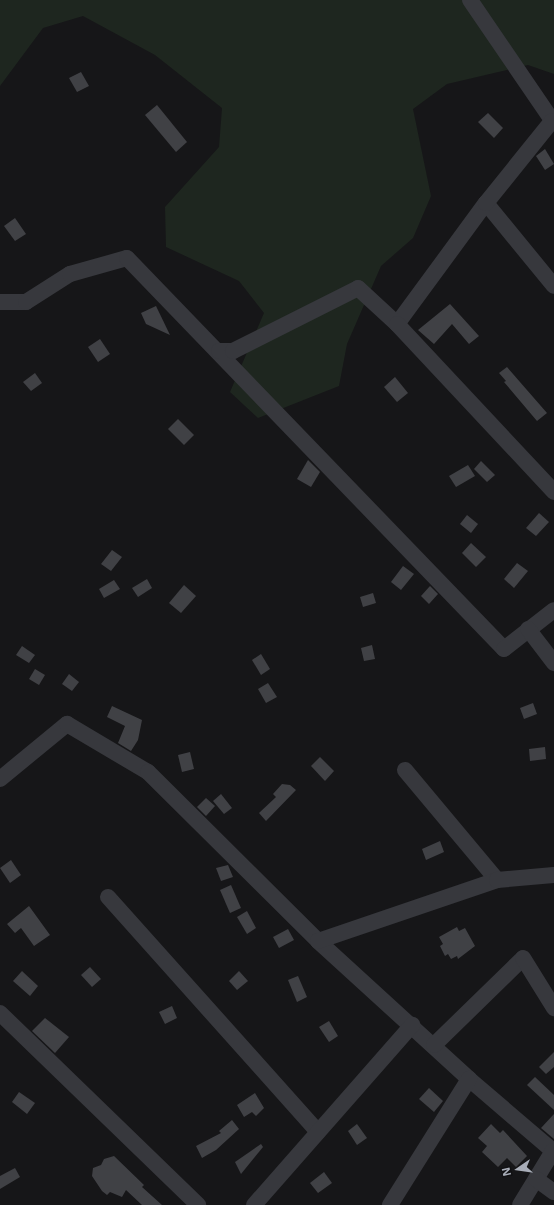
<!DOCTYPE html>
<html>
<head>
<meta charset="utf-8">
<style>
	body { margin:0 }
	#map { position:relative; width:554px; height:1205px; overflow:hidden; background:#161618; font-family:"Noto Sans",sans-serif }
	div>[style] { position:absolute }
	[style*='--x'] { left:calc(var(--x)*1px); top:calc(var(--y)*1px); width:calc(var(--w)*1px); rotate:calc(var(--a)*1deg) }
	.green>* { inset:0; background:#1e261f }
	.building>* { inset:0; background:#404145 }
	.street>* { height:16px; margin:-8px; padding:0 8px; transform-origin:8px; border-radius:8px; background:#37383d }
	span { translate:-50% -50%; white-space:nowrap; text-align:center; line-height:1.15; -webkit-text-stroke:3.5px #111113; paint-order:stroke }
	.north { position:absolute; left:498px; top:1149px; width:40px; height:40px; -webkit-text-stroke:3px #111113; paint-order:stroke; rotate:257deg; font-size:11px; font-weight:700; line-height:16px; text-align:center; color:#a8adb8 }
	.north::after { content:''; display:block; margin:auto; width:14px; height:18px; background:#a8adb8; clip-path:polygon(50% 0,100% 100%,50% 72%,0 100%) }
</style>
</head>
<body>
<div id="map">
	<div class="green">
		<div style="clip-path:polygon(0 0,554px 0,554px 74px,528px 65px,447px 84px,413px 109px,431px 196px,413px 238px,381px 266px,347px 344px,339px 386px,258px 418px,230px 392px,264px 313px,239px 281px,166px 247px,165px 207px,219px 147px,222px 108px,155px 55px,83px 16px,43px 28px,0 86px)"></div>
	</div>
	<div class="building">
		<div style="clip-path:polygon(81px 72px,89px 86px,77px 92px,69px 78px)"></div>
		<div style="clip-path:polygon(157px 105px,187px 142px,176px 152px,145px 115px)"></div>
		<div style="clip-path:polygon(488px 113px,503px 128px,494px 138px,478px 122px)"></div>
		<div style="clip-path:polygon(545px 149px,554px 164px,545px 170px,536px 156px)"></div>
		<div style="clip-path:polygon(15px 218px,26px 234px,15px 241px,4px 226px)"></div>
		<div style="clip-path:polygon(450px 304px,479px 336px,469px 344px,452px 324px,434px 344px,418px 330px)"></div>
		<div style="clip-path:polygon(156px 306px,170px 335px,146px 324px,141px 313px)"></div>
		<div style="clip-path:polygon(100px 339px,110px 354px,98px 362px,88px 347px)"></div>
		<div style="clip-path:polygon(507px 367px,547px 413px,537px 421px,504px 382px,506px 381px,499px 373px)"></div>
		<div style="clip-path:polygon(35px 373px,42px 383px,31px 391px,23px 382px)"></div>
		<div style="clip-path:polygon(395px 377px,408px 393px,397px 402px,384px 387px)"></div>
		<div style="clip-path:polygon(178px 419px,194px 435px,184px 445px,168px 429px)"></div>
		<div style="clip-path:polygon(308px 460px,320px 472px,311px 487px,297px 479px)"></div>
		<div style="clip-path:polygon(481px 461px,495px 475px,487px 482px,474px 469px)"></div>
		<div style="clip-path:polygon(468px 465px,475px 476px,456px 487px,449px 476px)"></div>
		<div style="clip-path:polygon(539px 513px,549px 522px,536px 536px,526px 528px)"></div>
		<div style="clip-path:polygon(467px 515px,478px 524px,471px 533px,460px 524px)"></div>
		<div style="clip-path:polygon(471px 543px,486px 557px,476px 567px,462px 553px)"></div>
		<div style="clip-path:polygon(112px 550px,122px 557px,111px 571px,101px 564px)"></div>
		<div style="clip-path:polygon(517px 563px,528px 571px,514px 588px,504px 579px)"></div>
		<div style="clip-path:polygon(403px 566px,414px 574px,401px 590px,391px 582px)"></div>
		<div style="clip-path:polygon(147px 579px,152px 588px,138px 597px,132px 588px)"></div>
		<div style="clip-path:polygon(114px 580px,120px 589px,104px 598px,99px 589px)"></div>
		<div style="clip-path:polygon(184px 585px,196px 596px,181px 613px,169px 603px)"></div>
		<div style="clip-path:polygon(430px 586px,438px 594px,429px 604px,421px 596px)"></div>
		<div style="clip-path:polygon(373px 593px,376px 603px,363px 607px,360px 597px)"></div>
		<div style="clip-path:polygon(372px 645px,375px 659px,364px 661px,361px 648px)"></div>
		<div style="clip-path:polygon(22px 646px,35px 655px,29px 663px,16px 655px)"></div>
		<div style="clip-path:polygon(261px 654px,270px 669px,261px 675px,252px 660px)"></div>
		<div style="clip-path:polygon(35px 669px,45px 675px,39px 685px,29px 679px)"></div>
		<div style="clip-path:polygon(69px 674px,79px 682px,72px 691px,62px 684px)"></div>
		<div style="clip-path:polygon(268px 683px,277px 697px,266px 703px,258px 689px)"></div>
		<div style="clip-path:polygon(533px 703px,537px 714px,524px 719px,520px 708px)"></div>
		<div style="clip-path:polygon(112px 706px,142px 720px,138px 740px,131px 751px,118px 743px,125px 726px,107px 717px)"></div>
		<div style="clip-path:polygon(545px 747px,546px 759px,530px 761px,529px 749px)"></div>
		<div style="clip-path:polygon(190px 752px,194px 769px,182px 772px,178px 755px)"></div>
		<div style="clip-path:polygon(320px 757px,334px 771px,325px 781px,311px 766px)"></div>
		<div style="clip-path:polygon(282px 784px,290px 785px,296px 790px,266px 821px,259px 813px,276px 797px,273px 794px)"></div>
		<div style="clip-path:polygon(221px 794px,232px 808px,224px 814px,213px 801px)"></div>
		<div style="clip-path:polygon(206px 798px,215px 806px,206px 816px,197px 807px)"></div>
		<div style="clip-path:polygon(440px 841px,444px 852px,426px 860px,422px 849px)"></div>
		<div style="clip-path:polygon(11px 860px,21px 875px,10px 883px,0 868px)"></div>
		<div style="clip-path:polygon(228px 865px,233px 877px,221px 881px,216px 868px)"></div>
		<div style="clip-path:polygon(231px 885px,241px 908px,230px 913px,220px 890px)"></div>
		<div style="clip-path:polygon(29px 906px,50px 935px,34px 946px,21px 928px,15px 933px,7px 924px)"></div>
		<div style="clip-path:polygon(247px 911px,256px 928px,247px 934px,237px 917px)"></div>
		<div style="clip-path:polygon(457px 927px,459px 931px,465px 928px,475px 946px,458px 959px,457px 956px,451px 959px,448px 954px,445px 956px,440px 946px,443px 944px,439px 937px)"></div>
		<div style="clip-path:polygon(288px 929px,294px 940px,279px 948px,273px 937px)"></div>
		<div style="clip-path:polygon(90px 967px,101px 979px,92px 987px,81px 975px)"></div>
		<div style="clip-path:polygon(22px 971px,38px 986px,30px 996px,13px 981px)"></div>
		<div style="clip-path:polygon(239px 971px,248px 981px,237px 990px,229px 981px)"></div>
		<div style="clip-path:polygon(298px 976px,307px 997px,297px 1002px,288px 980px)"></div>
		<div style="clip-path:polygon(172px 1006px,177px 1018px,165px 1024px,159px 1012px)"></div>
		<div style="clip-path:polygon(45px 1018px,69px 1037px,55px 1053px,32px 1031px)"></div>
		<div style="clip-path:polygon(329px 1021px,338px 1036px,329px 1042px,319px 1027px)"></div>
		<div style="clip-path:polygon(554px 1052px,554px 1067px,546px 1074px,539px 1067px)"></div>
		<div style="clip-path:polygon(535px 1077px,554px 1095px,554px 1110px,527px 1085px)"></div>
		<div style="clip-path:polygon(429px 1088px,443px 1101px,434px 1112px,419px 1099px)"></div>
		<div style="clip-path:polygon(19px 1092px,35px 1103px,27px 1114px,12px 1102px)"></div>
		<div style="clip-path:polygon(255px 1093px,264px 1108px,256px 1116px,252px 1112px,244px 1117px,237px 1105px)"></div>
		<div style="clip-path:polygon(554px 1114px,554px 1139px,541px 1128px)"></div>
		<div style="clip-path:polygon(232px 1120px,239px 1129px,216px 1150px,202px 1158px,196px 1146px,221px 1133px,219px 1131px)"></div>
		<div style="clip-path:polygon(357px 1124px,367px 1138px,357px 1145px,348px 1131px)"></div>
		<div style="clip-path:polygon(491px 1124px,500px 1133px,503px 1130px,527px 1156px,516px 1167px,507px 1158px,498px 1167px,482px 1152px,487px 1146px,478px 1138px)"></div>
		<div style="clip-path:polygon(261px 1144px,263px 1147px,241px 1174px,235px 1162px)"></div>
		<div style="clip-path:polygon(114px 1156px,144px 1185px,142px 1187px,162px 1205px,142px 1205px,126px 1190px,122px 1197px,110px 1192px,107px 1195px,102px 1191px,92px 1176px,93px 1168px,101px 1165px,104px 1159px)"></div>
		<div style="clip-path:polygon(15px 1168px,20px 1177px,0 1189px,0 1176px)"></div>
		<div style="clip-path:polygon(324px 1172px,332px 1183px,318px 1193px,310px 1183px)"></div>
	</div>
	<div class="street">
		<div style="--x:470;--y:0;--w:149;--a:55.7"></div>
		<div style="--x:486;--y:203;--w:107;--a:50.7"></div>
		<div style="--x:0;--y:302;--w:26;--a:0"></div>
		<div style="--x:26;--y:302;--w:52;--a:-32.5"></div>
		<div style="--x:70;--y:274;--w:59;--a:-15.7"></div>
		<div style="--x:127;--y:258;--w:543;--a:46.04"></div>
		<div style="--x:504;--y:649;--w:63;--a:-38"></div>
		<div style="--x:397;--y:324;--w:150;--a:-53.7"></div>
		<div style="--x:486;--y:203;--w:105;--a:-51.2"></div>
		<div style="--x:219;--y:351;--w:14;--a:0"></div>
		<div style="--x:233;--y:351;--w:140;--a:-26.7"></div>
		<div style="--x:358;--y:288;--w:53;--a:42.7"></div>
		<div style="--x:397;--y:324;--w:230;--a:46.9"></div>
		<div style="--x:528;--y:629;--w:43;--a:52.6"></div>
		<div style="--x:405;--y:770;--w:143;--a:50.1"></div>
		<div style="--x:0;--y:779;--w:87;--a:-39.4"></div>
		<div style="--x:67;--y:724;--w:94;--a:30.7"></div>
		<div style="--x:148;--y:772;--w:240;--a:44.8"></div>
		<div style="--x:318;--y:941;--w:205;--a:42.4"></div>
		<div style="--x:469;--y:1079;--w:111;--a:40.6"></div>
		<div style="--x:553;--y:1151;--w:63;--a:121.4"></div>
		<div style="--x:108;--y:897;--w:315;--a:48.2"></div>
		<div style="--x:318;--y:941;--w:189;--a:-18.8"></div>
		<div style="--x:497;--y:880;--w:57;--a:-5"></div>
		<div style="--x:0;--y:1013;--w:276;--a:44.1"></div>
		<div style="--x:434;--y:1045;--w:124;--a:-44.3"></div>
		<div style="--x:523;--y:958;--w:59;--a:58.2"></div>
		<div style="--x:536;--y:1179;--w:22;--a:36"></div>
		<div style="--x:254;--y:1205;--w:240;--a:-48.7"></div>
		<div style="--x:390;--y:1205;--w:149;--a:-57.9"></div>
	</div>
	<div class="north">N</div>
</div>
</body>
</html>
